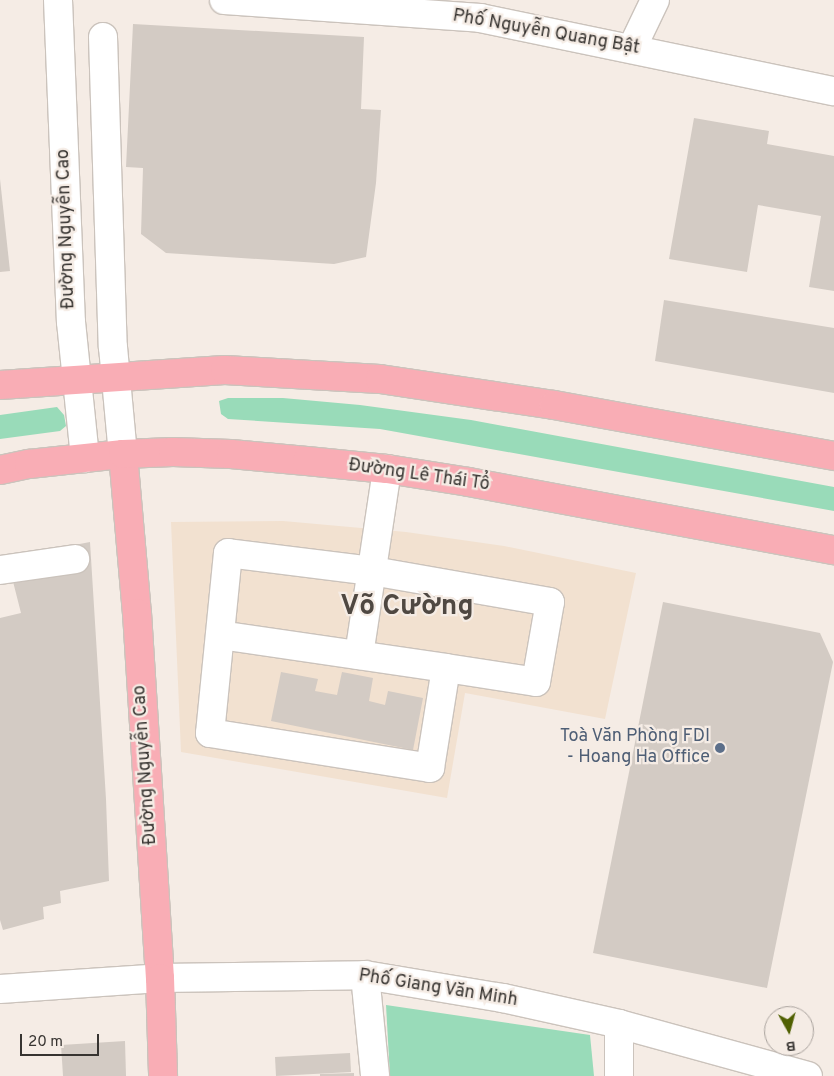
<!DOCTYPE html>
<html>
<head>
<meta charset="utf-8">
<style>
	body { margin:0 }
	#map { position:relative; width:834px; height:1076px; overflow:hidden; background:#f5ece5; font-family:Overpass,sans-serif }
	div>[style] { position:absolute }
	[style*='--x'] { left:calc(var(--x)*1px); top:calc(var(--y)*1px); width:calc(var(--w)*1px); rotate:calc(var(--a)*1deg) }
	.commercial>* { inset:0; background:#f2e1d0 }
	.green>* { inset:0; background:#99dbb9 }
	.building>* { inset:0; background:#d3cbc4 }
	.roads { filter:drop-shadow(1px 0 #cbc3bc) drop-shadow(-1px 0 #cbc3bc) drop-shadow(0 1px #cbc3bc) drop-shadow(0 -1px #cbc3bc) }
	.minor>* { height:28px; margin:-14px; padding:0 14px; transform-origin:14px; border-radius:14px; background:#fff }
	.major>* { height:28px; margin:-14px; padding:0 14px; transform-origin:14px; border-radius:14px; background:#f9adb5 }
	.dots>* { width:14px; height:14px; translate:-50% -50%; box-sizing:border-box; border:2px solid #f5ece5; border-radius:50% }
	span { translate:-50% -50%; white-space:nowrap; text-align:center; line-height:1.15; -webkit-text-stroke:4.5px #f5ece5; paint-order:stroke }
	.street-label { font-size:18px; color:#373431 }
	.service-label { font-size:18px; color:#4e5e75 }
	.right { translate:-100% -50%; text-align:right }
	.town-label { font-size:28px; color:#4f4842; font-weight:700 }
	.north { position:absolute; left:764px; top:1006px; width:50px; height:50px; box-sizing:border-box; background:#f5ece5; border:1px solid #a9a29d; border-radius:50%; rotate:173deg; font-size:14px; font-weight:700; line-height:20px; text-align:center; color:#373431 }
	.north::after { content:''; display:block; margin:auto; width:18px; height:22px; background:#506002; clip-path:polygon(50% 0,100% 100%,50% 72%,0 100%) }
	.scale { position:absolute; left:20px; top:1034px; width:79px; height:22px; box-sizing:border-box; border:2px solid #373431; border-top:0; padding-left:6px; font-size:15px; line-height:18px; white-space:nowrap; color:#373431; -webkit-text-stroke:4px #f5ece5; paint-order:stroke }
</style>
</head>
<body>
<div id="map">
	<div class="commercial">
		<div style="clip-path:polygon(283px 521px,406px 532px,504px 546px,636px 573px,605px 719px,465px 693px,447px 798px,181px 752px,171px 522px)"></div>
	</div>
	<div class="green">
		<div style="clip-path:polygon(228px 398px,283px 398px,360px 405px,471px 420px,834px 487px,834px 511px,380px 429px,228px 419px,221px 414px,219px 401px)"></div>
		<div style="clip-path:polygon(57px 407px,64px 415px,66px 426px,60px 431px,0 439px,0 415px)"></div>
		<div style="clip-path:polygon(386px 1005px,590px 1035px,594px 1076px,390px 1076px)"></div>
	</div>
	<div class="building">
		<div style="clip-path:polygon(133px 24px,364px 37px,361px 109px,381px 110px,376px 183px,366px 257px,334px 264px,166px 253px,141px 234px,143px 168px,126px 167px)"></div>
		<div style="clip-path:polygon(694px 118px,769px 131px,767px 144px,834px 156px,834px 291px,809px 287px,821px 216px,758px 205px,747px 272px,669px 259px)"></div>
		<div style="clip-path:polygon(0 179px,10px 271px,0 272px)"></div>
		<div style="clip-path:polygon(664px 300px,834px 328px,834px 393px,655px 361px)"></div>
		<div style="clip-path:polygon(90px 542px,106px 799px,109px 881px,60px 891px,61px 903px,43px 907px,44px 919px,3px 930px,0 920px,0 618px,21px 613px,7px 558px)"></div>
		<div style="clip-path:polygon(663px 602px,820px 633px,833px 662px,767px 988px,593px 953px)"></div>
		<div style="clip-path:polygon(281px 672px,318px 679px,315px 691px,337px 695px,342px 672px,373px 678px,369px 701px,385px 705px,388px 691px,423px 698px,413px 750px,271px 721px)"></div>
		<div style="clip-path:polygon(125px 1041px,126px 1076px,63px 1076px,61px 1045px)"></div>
		<div style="clip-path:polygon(350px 1053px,351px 1072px,276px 1076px,275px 1057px)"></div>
		<div style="clip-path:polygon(354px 1073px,354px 1076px,320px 1076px,320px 1074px)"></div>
	</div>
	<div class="roads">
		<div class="minor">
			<div style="--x:58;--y:0;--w:322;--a:87.7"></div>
			<div style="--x:71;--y:322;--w:137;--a:84.1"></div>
			<div style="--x:224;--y:0;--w:257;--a:4"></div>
			<div style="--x:480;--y:18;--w:361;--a:11.7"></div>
			<div style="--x:103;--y:37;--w:310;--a:88.2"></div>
			<div style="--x:113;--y:347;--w:107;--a:84.7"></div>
			<div style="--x:632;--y:48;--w:53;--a:-64.4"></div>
			<div style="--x:0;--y:570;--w:76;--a:-8.3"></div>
			<div style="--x:220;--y:635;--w:228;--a:8.3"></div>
			<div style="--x:446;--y:668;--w:91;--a:8.8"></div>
			<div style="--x:536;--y:682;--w:81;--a:-80.1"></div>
			<div style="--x:550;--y:602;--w:181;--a:-170.1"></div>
			<div style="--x:372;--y:571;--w:145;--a:-172.9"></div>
			<div style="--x:228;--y:553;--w:181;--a:95.7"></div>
			<div style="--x:210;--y:733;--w:223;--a:9"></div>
			<div style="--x:430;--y:768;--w:101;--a:-80.9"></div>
			<div style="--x:359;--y:655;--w:188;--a:-81.4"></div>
			<div style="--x:365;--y:975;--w:101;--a:84.3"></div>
			<div style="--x:0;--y:989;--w:160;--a:-3.9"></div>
			<div style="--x:160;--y:978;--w:205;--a:-0.8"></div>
			<div style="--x:365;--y:975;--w:140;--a:9.5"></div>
			<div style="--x:503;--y:998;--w:119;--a:12.6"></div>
			<div style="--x:619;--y:1024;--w:196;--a:15.4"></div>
			<div style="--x:619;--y:1024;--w:52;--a:90"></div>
		</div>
		<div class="major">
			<div style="--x:0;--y:385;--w:225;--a:-3.8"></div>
			<div style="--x:225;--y:370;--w:155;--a:3.3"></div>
			<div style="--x:380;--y:379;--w:176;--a:8.5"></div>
			<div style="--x:554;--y:405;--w:285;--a:10.3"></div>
			<div style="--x:123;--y:454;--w:160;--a:85"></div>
			<div style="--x:137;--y:613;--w:366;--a:86.4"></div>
			<div style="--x:160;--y:978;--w:98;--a:88.2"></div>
			<div style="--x:0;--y:470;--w:30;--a:-12"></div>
			<div style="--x:29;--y:464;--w:95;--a:-6.1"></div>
			<div style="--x:123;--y:454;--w:50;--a:-2.3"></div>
			<div style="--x:173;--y:452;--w:58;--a:2"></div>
			<div style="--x:231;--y:454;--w:76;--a:5.3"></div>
			<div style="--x:307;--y:461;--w:80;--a:5.7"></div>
			<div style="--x:387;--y:469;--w:83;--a:9"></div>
			<div style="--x:469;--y:482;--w:371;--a:10.6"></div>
		</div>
	</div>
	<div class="dots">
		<div style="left:720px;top:748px;background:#5c6f8a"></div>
	</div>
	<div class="street-label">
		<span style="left:546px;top:33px;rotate:10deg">Phố Nguyễn Quang Bật</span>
		<span style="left:67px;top:229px;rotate:-92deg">Đường Nguyễn Cao</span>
		<span style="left:419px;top:476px;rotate:8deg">Đường Lê Thái Tổ</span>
		<span style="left:146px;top:765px;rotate:-94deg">Đường Nguyễn Cao</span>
		<span style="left:438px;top:989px;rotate:9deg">Phố Giang Văn Minh</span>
	</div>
	<div class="service-label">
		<span class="right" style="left:710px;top:748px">Toà Văn Phòng FDI<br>- Hoang Ha Office</span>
	</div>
	<div class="town-label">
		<span style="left:407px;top:607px">Võ Cường</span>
	</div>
	<div class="north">B</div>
	<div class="scale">20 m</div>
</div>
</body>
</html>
